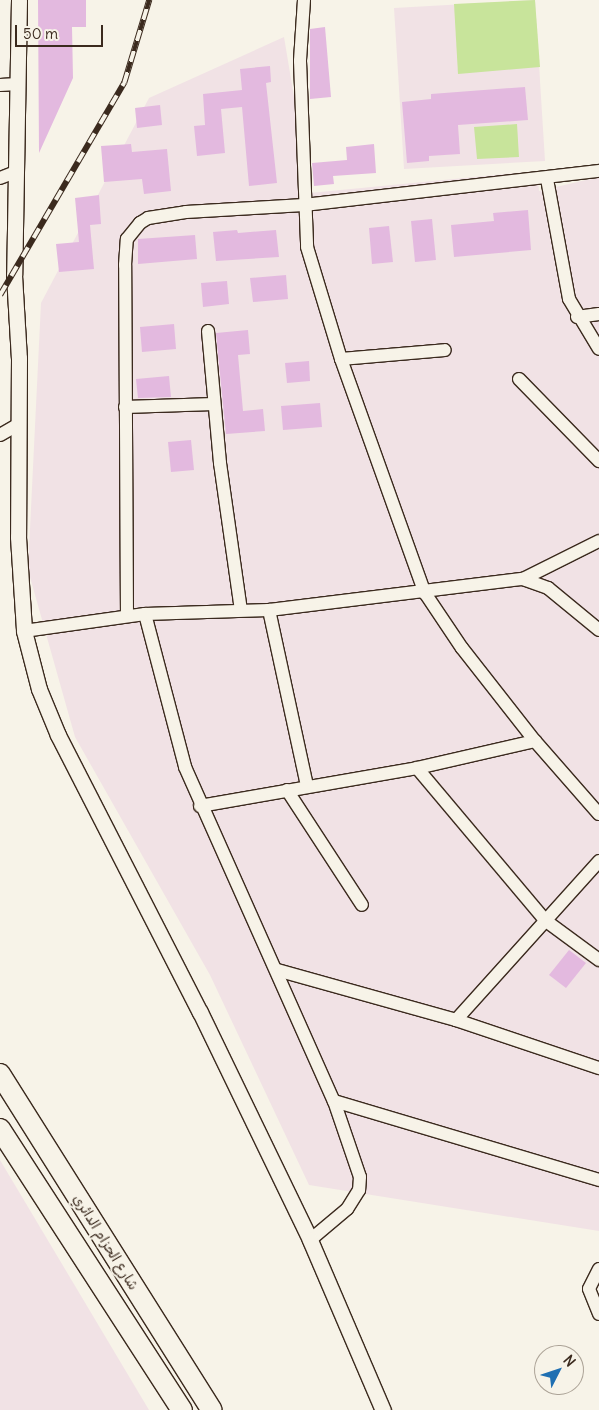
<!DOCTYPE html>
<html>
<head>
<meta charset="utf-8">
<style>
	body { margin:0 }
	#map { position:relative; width:599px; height:1410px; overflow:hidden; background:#f7f3e8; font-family:Delius,"Playpen Sans Arabic",sans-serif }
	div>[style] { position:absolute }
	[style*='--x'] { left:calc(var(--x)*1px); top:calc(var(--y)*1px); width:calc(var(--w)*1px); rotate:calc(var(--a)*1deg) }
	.built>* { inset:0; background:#f1e2e5 }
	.green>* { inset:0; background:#c8e49b }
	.building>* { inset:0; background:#e3b9df }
	.roads { filter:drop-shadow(1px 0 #3b2a1e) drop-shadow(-1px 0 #3b2a1e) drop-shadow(0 1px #3b2a1e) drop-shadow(0 -1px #3b2a1e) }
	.minor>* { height:12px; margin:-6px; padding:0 6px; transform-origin:6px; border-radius:6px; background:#f7f3e8 }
	.tertiary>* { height:15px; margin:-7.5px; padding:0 7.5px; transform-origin:7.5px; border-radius:7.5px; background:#f7f3e8 }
	.trunk>* { height:20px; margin:-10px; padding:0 10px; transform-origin:10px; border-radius:10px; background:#f7f3e8 }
	.rail>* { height:5.5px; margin-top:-2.75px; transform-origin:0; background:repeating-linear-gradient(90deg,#f7f3e8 0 11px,#3b2a1e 0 22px); box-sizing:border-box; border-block:1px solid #3b2a1e }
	span { translate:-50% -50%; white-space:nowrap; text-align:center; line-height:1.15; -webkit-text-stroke:4px #f7f3e8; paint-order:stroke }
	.street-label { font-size:14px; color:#3b2a1e }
	.north { position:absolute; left:534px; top:1345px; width:50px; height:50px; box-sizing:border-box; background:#f7f3e8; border:1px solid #aca397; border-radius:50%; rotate:49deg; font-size:14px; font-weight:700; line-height:20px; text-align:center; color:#3b2a1e }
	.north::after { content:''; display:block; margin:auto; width:18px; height:22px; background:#1f6fb2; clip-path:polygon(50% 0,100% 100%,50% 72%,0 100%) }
	.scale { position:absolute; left:15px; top:25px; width:88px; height:22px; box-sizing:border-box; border:2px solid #3b2a1e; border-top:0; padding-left:6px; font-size:15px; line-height:18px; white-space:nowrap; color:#3b2a1e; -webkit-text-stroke:4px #f7f3e8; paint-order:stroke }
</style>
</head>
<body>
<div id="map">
	<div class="built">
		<div style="clip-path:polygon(535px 0,545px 161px,404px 169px,394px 8px)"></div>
		<div style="clip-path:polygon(284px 37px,310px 193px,537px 171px,539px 191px,599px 177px,599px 1231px,309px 1185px,210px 975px,75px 737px,28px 570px,41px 303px,149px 98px)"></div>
		<div style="clip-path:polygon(0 1160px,149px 1410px,0 1410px)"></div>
	</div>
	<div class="green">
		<div style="clip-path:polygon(535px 0,540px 67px,458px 74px,454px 4px)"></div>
		<div style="clip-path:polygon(517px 124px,519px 157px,477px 159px,474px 127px)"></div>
	</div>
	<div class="building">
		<div style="clip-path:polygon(38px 0,86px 0,86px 27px,72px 27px,73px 78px,39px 153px)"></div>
		<div style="clip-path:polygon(325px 27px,331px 97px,310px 99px,310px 29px)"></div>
		<div style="clip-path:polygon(270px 66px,271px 82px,266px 83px,277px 183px,249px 186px,242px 107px,221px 109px,225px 153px,197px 156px,194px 126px,205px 125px,203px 94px,242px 90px,240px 69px)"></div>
		<div style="clip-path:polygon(525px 87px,528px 120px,458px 125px,460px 154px,429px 156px,429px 161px,407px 163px,402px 102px,431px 99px,431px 94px)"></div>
		<div style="clip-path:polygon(160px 105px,162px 125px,137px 128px,135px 108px)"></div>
		<div style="clip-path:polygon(131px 144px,132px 152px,167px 149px,171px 191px,144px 194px,142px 179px,104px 182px,101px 146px)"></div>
		<div style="clip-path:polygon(374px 144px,376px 173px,333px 176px,334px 184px,314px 186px,312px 163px,347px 160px,346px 147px)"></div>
		<div style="clip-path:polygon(99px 195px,101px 224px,90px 225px,94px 269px,59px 272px,56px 244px,79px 242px,75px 198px)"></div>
		<div style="clip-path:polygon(528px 210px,531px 250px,454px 257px,451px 225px,494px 221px,493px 213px)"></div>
		<div style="clip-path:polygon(432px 219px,436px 260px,415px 262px,411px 221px)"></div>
		<div style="clip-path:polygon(389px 226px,393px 262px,372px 264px,369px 228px)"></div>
		<div style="clip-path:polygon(237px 230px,238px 233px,276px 230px,279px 257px,216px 261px,213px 232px)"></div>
		<div style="clip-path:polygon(195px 235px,197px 259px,138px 264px,138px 239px)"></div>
		<div style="clip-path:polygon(286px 275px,288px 299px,253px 302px,250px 278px)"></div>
		<div style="clip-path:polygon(227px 281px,229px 304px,203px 307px,201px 283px)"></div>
		<div style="clip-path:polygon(174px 324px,176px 349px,142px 352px,140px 327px)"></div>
		<div style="clip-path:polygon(248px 330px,250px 354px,238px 355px,243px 411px,263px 409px,265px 431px,226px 434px,216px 333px)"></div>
		<div style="clip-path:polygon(309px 361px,310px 381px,287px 383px,285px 363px)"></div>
		<div style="clip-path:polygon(169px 376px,171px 397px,138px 398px,136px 379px)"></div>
		<div style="clip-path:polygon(320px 403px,322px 427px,283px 430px,281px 406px)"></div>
		<div style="clip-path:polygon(191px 440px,194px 470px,171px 472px,168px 442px)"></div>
		<div style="clip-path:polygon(569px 950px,586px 963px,566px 988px,549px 975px)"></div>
	</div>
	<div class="roads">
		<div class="minor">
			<div style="--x:304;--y:0;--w:61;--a:93.8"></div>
			<div style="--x:300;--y:61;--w:186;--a:87.8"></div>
			<div style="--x:307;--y:247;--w:117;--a:73.1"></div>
			<div style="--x:341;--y:359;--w:249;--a:70.3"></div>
			<div style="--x:425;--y:593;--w:66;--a:56.1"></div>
			<div style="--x:462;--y:648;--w:118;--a:51.9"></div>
			<div style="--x:535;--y:741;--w:97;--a:48.8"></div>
			<div style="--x:0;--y:85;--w:18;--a:-3"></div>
			<div style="--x:0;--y:178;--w:17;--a:-21"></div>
			<div style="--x:547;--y:179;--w:122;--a:79.6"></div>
			<div style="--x:569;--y:299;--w:58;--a:59"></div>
			<div style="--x:577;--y:317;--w:22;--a:-8"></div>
			<div style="--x:208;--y:331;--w:133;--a:84.8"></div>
			<div style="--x:220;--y:463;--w:148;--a:81.9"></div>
			<div style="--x:341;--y:359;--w:104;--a:-4.9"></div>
			<div style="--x:519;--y:379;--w:115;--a:45.7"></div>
			<div style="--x:125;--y:407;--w:89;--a:-1.9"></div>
			<div style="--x:0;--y:435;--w:22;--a:-30"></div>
			<div style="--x:523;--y:579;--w:27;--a:20"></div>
			<div style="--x:548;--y:588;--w:66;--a:39.5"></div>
			<div style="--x:269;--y:610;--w:180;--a:77.8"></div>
			<div style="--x:145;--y:614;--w:158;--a:75.3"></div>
			<div style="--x:185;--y:767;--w:366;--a:66"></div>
			<div style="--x:334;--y:1101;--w:80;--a:71.1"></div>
			<div style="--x:360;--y:1177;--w:13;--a:94"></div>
			<div style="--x:359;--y:1190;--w:22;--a:122"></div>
			<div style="--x:347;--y:1209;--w:48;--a:140"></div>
			<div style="--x:127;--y:616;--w:351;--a:-90.3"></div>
			<div style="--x:125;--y:265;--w:26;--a:-86"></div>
			<div style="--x:127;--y:239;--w:21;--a:-51"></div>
			<div style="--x:140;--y:223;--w:9;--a:-32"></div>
			<div style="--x:148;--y:218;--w:38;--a:-9"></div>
			<div style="--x:186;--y:212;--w:118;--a:-3.4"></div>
			<div style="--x:304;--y:205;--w:297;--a:-6.6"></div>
			<div style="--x:24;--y:631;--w:122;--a:-8"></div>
			<div style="--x:145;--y:614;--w:124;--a:-1.8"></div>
			<div style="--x:269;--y:610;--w:256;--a:-7"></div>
			<div style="--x:523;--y:579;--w:85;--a:-26.6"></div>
			<div style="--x:417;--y:768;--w:200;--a:49.9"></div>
			<div style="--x:546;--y:921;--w:66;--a:36.3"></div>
			<div style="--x:287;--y:790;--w:137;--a:56.9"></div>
			<div style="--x:200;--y:806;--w:220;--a:-9.9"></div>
			<div style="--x:417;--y:768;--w:121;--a:-12.9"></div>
			<div style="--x:277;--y:970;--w:186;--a:15.6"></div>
			<div style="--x:456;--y:1020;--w:151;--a:18.6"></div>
			<div style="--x:456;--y:1020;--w:214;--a:-48"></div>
			<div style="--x:334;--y:1101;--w:277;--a:16.6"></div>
			<div style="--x:599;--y:1269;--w:22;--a:117"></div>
			<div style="--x:589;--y:1289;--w:27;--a:68"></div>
		</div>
		<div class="tertiary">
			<div style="--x:19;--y:0;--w:275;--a:91"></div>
			<div style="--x:14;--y:275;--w:83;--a:86.6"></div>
			<div style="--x:19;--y:358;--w:179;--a:90.3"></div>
			<div style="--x:18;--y:537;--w:94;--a:86.3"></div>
			<div style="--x:24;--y:631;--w:60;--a:75.5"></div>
			<div style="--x:39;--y:689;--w:50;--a:67.6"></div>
			<div style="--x:58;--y:735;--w:311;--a:62.9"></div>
			<div style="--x:200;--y:1012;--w:253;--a:64.2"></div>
			<div style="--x:310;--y:1240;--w:185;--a:66.8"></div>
		</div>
		<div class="trunk">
			<div style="--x:0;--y:1074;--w:397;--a:57.8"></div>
			<div style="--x:0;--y:1129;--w:335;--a:57.1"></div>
		</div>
	</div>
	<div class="rail">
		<div style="--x:0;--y:295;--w:246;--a:-59.7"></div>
		<div style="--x:124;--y:83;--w:87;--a:-73.2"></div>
	</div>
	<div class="street-label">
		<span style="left:106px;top:1242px;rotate:58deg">شارع الحزام الدائري</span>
	</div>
	<div class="north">N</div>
	<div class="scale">50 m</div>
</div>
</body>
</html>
